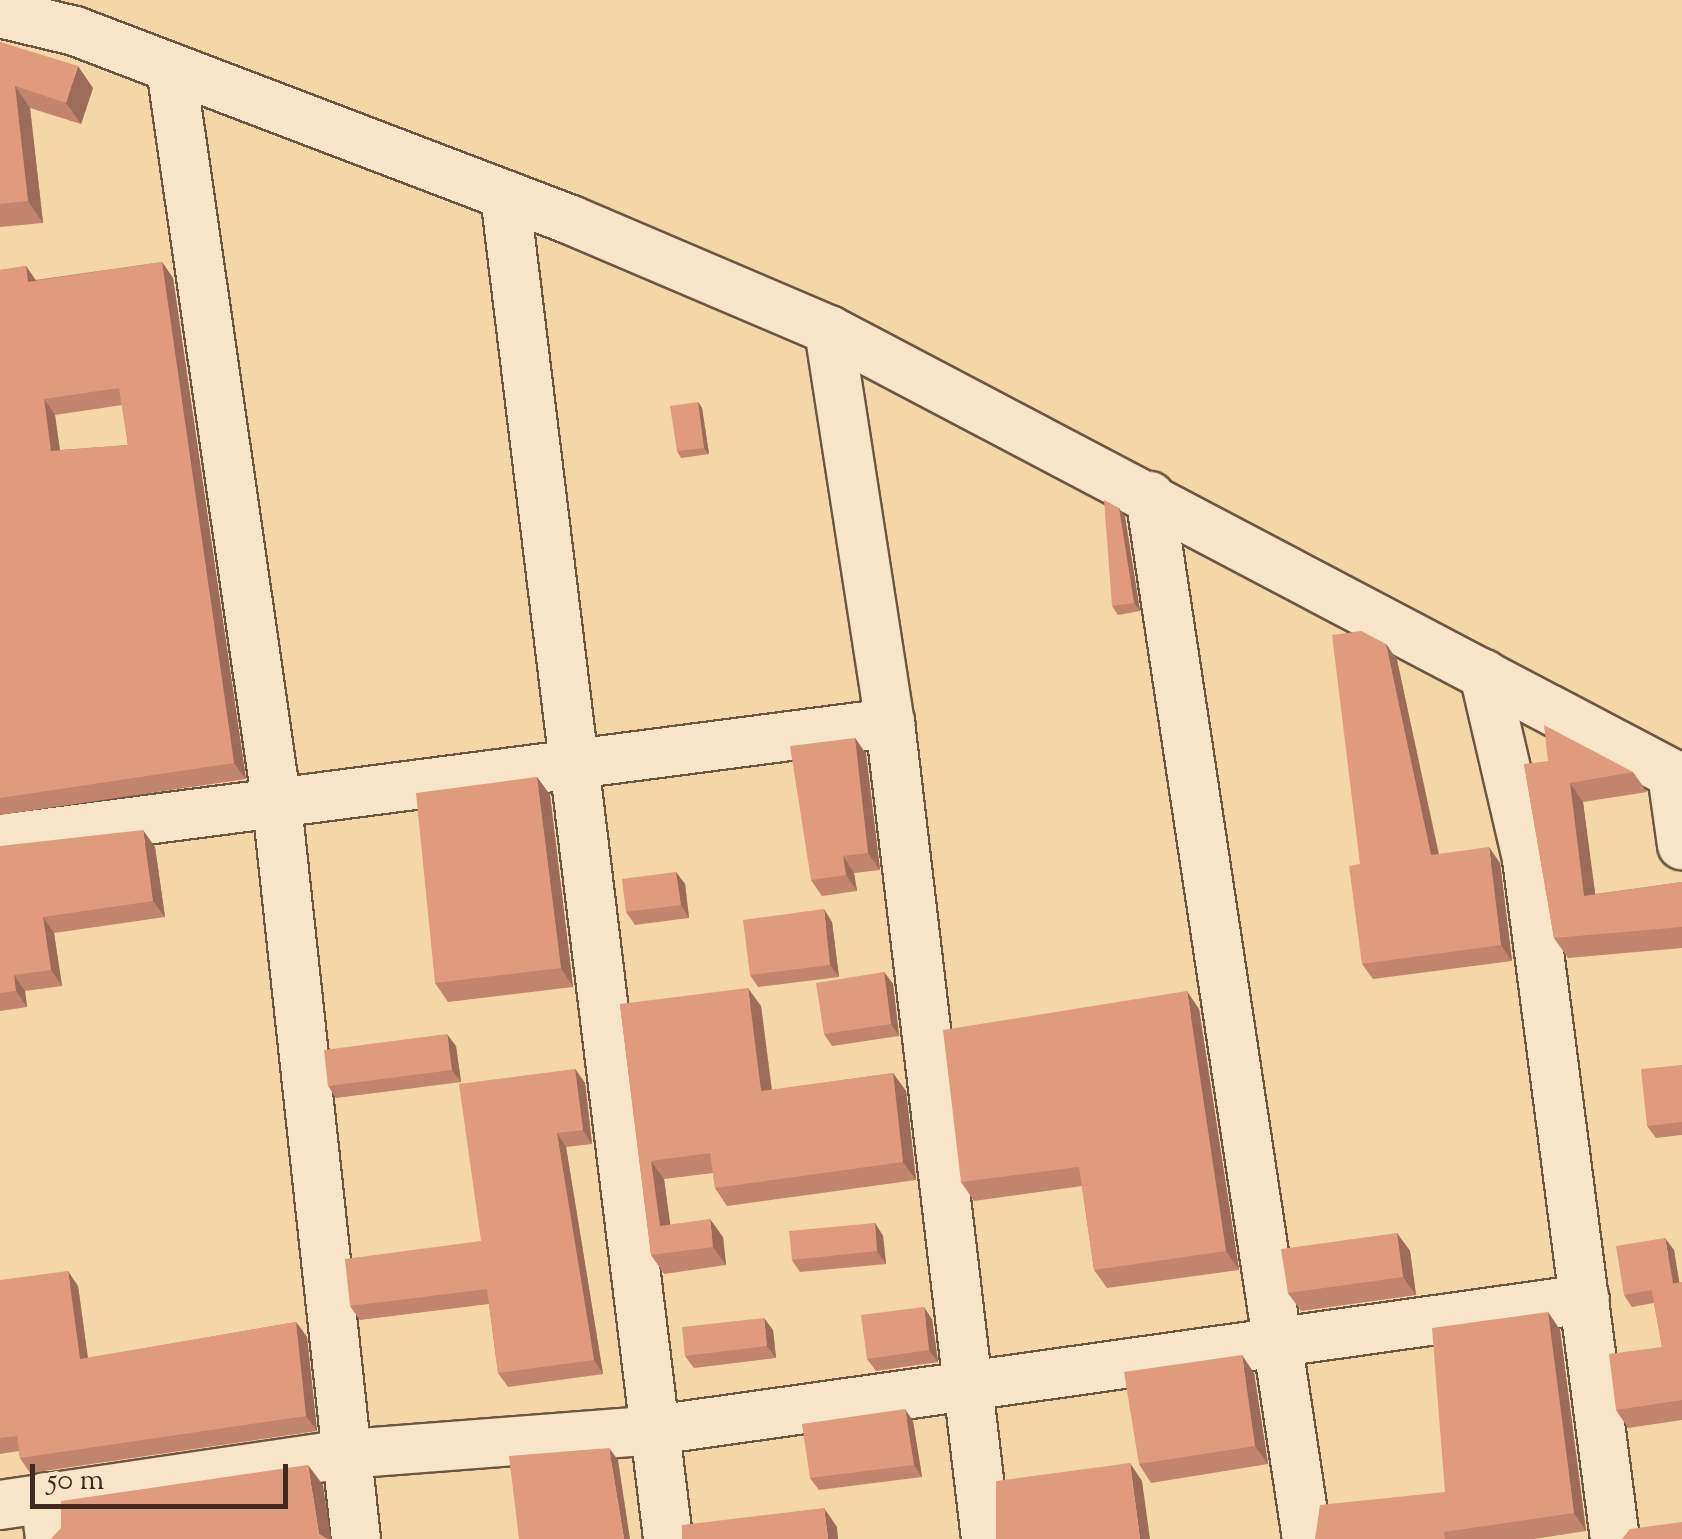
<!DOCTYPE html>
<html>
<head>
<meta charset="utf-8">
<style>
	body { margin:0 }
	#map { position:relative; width:1682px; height:1539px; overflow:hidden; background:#f5d6a9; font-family:"Sorts Mill Goudy",serif }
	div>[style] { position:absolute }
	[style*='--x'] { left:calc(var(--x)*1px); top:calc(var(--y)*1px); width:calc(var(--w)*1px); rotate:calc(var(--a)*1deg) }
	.roads { filter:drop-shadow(2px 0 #6c5641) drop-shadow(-2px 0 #6c5641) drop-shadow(0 2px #6c5641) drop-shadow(0 -2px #6c5641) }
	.minor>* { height:48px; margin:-24px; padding:0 24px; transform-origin:24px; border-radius:24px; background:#f8e4c7 }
	.wall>* { inset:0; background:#c1846c }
	.shaded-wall>* { inset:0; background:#9d6c58 }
	.building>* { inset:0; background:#e09a7d }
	span { translate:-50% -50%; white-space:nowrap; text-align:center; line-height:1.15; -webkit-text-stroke:8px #f8e4c7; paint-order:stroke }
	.scale { position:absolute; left:30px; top:1464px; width:258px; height:45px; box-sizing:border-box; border:5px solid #3e2b1e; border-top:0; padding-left:12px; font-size:30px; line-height:35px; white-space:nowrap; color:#3e2b1e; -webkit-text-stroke:8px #f8e4c7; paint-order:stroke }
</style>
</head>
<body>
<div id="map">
	<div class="roads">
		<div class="minor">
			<div style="--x:0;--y:13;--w:77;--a:13.5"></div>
			<div style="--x:75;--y:31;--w:531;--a:20.86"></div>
			<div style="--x:571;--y:220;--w:280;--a:23.1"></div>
			<div style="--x:829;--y:330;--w:964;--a:27.76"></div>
			<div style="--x:171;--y:68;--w:745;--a:81.82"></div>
			<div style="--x:277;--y:805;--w:738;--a:83.86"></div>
			<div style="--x:505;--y:195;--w:1354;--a:83.08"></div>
			<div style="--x:829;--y:330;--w:398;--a:81.2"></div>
			<div style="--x:890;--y:723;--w:822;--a:83.29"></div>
			<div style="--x:1150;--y:496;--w:1055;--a:81.44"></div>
			<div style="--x:1484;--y:674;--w:190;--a:76.9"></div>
			<div style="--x:1527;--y:859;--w:686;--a:82.63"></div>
			<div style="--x:1672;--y:774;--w:72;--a:82"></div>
			<div style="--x:0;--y:839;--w:898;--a:-7.43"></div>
			<div style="--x:45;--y:1497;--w:42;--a:83.2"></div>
			<div style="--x:0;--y:1505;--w:350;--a:-8.4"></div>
			<div style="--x:346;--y:1454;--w:310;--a:-4.4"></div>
			<div style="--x:655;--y:1430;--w:939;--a:-8.02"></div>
		</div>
	</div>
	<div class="wall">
		<div style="clip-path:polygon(0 42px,93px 88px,81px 124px,30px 108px,43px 223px,0 227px)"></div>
		<div style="clip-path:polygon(evenodd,162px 262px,173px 278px,246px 779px,0 815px,0 270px,26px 266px,35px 280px,162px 262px,122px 405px,128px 445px,60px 450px,55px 415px,122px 405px)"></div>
		<div style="clip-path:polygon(698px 402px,702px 408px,709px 454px,681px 458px,677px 451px)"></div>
		<div style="clip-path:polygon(1119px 508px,1125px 517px,1140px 611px,1118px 615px,1112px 606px)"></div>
		<div style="clip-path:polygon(1386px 644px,1397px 660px,1439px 854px,1500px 863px,1512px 961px,1373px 979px,1362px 964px,1360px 864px)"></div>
		<div style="clip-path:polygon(855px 738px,866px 754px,880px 870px,854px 873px,857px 891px,822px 896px,811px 880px)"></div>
		<div style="clip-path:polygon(1524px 764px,1633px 772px,1647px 792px,1583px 802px,1595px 894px,1682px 882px,1682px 948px,1568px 958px,1554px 938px)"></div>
		<div style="clip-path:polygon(537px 777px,550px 795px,573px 987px,448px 1002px,435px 983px)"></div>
		<div style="clip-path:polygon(0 846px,155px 847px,165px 917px,54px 933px,62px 986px,25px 991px,27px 1007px,0 1011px)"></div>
		<div style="clip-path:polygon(676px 872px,685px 884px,689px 918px,635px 925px,626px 912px)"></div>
		<div style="clip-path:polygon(832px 922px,839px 977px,758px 987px,750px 975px)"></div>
		<div style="clip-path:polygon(884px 972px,893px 984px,899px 1036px,832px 1046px,824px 1034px)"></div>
		<div style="clip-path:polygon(620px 1004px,761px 1006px,772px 1090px,893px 1073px,906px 1091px,916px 1180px,727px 1206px,715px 1188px,713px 1173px,664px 1179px,670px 1225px,723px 1237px,726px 1265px,664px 1274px,651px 1255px)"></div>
		<div style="clip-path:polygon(1199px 1009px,1239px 1270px,1107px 1288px,1094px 1270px,1082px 1186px,974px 1201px,961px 1182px)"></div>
		<div style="clip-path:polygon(456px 1046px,461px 1082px,336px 1098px,328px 1086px)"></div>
		<div style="clip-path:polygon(1682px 1065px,1682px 1135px,1656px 1138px,1647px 1126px)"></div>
		<div style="clip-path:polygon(575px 1069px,585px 1083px,592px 1144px,566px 1147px,603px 1374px,508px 1387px,498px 1373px,489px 1304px,360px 1320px,350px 1306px,481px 1241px)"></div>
		<div style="clip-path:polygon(875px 1223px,883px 1236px,886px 1264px,800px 1272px,792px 1260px)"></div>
		<div style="clip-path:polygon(1397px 1233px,1410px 1251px,1416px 1295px,1301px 1311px,1288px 1293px)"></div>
		<div style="clip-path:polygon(1674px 1250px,1679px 1283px,1682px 1282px,1682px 1420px,1628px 1428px,1616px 1410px,1662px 1347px,1654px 1303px,1632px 1307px,1624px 1295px)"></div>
		<div style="clip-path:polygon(0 1280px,78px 1286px,88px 1358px,296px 1322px,307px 1337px,317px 1431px,30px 1473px,20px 1458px,19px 1451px,0 1454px)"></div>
		<div style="clip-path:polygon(1548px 1312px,1560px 1330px,1586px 1531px,1534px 1539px,1315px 1539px,1445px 1492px)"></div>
		<div style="clip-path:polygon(932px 1319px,938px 1362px,876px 1371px,867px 1359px)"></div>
		<div style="clip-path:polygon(773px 1330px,776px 1358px,694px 1368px,685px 1356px)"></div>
		<div style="clip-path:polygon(1254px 1373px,1268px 1464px,1151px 1483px,1139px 1464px)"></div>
		<div style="clip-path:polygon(913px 1421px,922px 1477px,819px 1490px,810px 1478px)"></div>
	</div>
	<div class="shaded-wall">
		<div style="clip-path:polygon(78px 66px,93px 88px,81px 124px,66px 103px)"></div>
		<div style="clip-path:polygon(15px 86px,30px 108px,43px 223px,28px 201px)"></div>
		<div style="clip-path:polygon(162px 262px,173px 278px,246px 779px,234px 763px)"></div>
		<div style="clip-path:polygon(26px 266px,37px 282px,28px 282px)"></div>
		<div style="clip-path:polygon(44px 399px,55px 415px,62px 467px,51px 451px)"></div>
		<div style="clip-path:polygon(698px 402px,702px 408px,709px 454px,704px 448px)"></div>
		<div style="clip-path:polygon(1119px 508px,1125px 517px,1140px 611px,1134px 603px)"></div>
		<div style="clip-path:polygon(1386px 644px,1397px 660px,1442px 871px,1431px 855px)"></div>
		<div style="clip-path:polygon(855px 738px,866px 754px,880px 870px,868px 853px)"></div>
		<div style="clip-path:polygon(537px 777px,550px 795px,573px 987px,561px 968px)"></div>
		<div style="clip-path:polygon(1570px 783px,1583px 802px,1598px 915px,1584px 896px)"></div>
		<div style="clip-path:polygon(143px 830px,155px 847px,165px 917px,153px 901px)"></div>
		<div style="clip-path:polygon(1489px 847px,1500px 863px,1512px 961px,1501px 945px)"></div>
		<div style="clip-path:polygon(843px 856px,854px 873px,857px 891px,846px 875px)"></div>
		<div style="clip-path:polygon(676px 872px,685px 884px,689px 918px,681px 905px)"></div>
		<div style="clip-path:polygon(824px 909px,832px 922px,839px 977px,830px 965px)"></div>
		<div style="clip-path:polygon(43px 917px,54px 933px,62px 986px,51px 970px)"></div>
		<div style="clip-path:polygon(884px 972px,893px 984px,899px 1036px,891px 1024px)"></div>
		<div style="clip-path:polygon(14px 975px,25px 991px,27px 1007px,16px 991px)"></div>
		<div style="clip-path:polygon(748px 988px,761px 1006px,774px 1109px,761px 1091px)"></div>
		<div style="clip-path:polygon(1187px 991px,1199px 1009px,1239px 1270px,1226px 1251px)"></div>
		<div style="clip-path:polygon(447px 1034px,456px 1046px,461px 1082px,452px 1070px)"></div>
		<div style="clip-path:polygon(575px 1069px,585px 1083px,592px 1144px,583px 1130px)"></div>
		<div style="clip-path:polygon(893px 1073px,906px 1091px,916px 1180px,903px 1162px)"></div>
		<div style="clip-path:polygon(557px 1133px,566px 1147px,603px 1374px,594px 1360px)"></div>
		<div style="clip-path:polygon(651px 1161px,664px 1179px,673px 1244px,660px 1226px)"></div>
		<div style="clip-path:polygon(710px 1219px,723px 1237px,726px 1265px,713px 1247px)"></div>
		<div style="clip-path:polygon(875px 1223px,883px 1236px,886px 1264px,877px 1251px)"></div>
		<div style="clip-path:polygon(1397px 1233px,1410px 1251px,1416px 1295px,1403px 1277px)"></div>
		<div style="clip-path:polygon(1665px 1238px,1674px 1250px,1682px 1298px,1674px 1286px)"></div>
		<div style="clip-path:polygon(68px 1271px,78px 1286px,90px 1374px,80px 1359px)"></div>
		<div style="clip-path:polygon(924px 1307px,932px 1319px,938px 1362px,929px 1350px)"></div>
		<div style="clip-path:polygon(1548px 1312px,1560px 1330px,1586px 1531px,1574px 1513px)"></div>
		<div style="clip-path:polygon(764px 1318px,773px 1330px,776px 1358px,767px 1346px)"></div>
		<div style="clip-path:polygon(296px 1322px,307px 1337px,317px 1431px,306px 1416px)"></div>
		<div style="clip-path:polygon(1242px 1355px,1254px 1373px,1268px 1464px,1255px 1446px)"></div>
		<div style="clip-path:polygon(905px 1409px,913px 1421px,922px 1477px,914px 1465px)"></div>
		<div style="clip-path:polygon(609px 1448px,618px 1460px,630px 1539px,624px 1539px)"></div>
		<div style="clip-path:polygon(1130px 1463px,1142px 1481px,1150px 1539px,1140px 1539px)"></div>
		<div style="clip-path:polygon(308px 1465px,323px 1485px,331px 1539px,323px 1539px,319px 1534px)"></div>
		<div style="clip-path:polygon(824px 1508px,837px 1527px,838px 1539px,828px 1539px)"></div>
	</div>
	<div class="building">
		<div style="clip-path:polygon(0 42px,78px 66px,66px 103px,15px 86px,28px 201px,0 204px)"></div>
		<div style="clip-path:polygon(evenodd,162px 262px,234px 763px,0 798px,0 270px,26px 266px,28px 282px,162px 262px,119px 388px,128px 445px,51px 451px,44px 399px,119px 388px)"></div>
		<div style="clip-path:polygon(698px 402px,704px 448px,677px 451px,670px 406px)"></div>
		<div style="clip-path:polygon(1104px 500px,1119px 508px,1134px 603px,1112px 606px)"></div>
		<div style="clip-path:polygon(1361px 631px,1386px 644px,1431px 855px,1489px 847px,1501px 945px,1362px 964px,1349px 866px,1360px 864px,1332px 635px)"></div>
		<div style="clip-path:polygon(1544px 725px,1633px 772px,1570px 783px,1584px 896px,1682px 882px,1682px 927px,1554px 938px,1524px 764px,1548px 761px)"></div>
		<div style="clip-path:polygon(855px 738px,868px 853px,843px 856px,846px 875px,811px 880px,790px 746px)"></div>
		<div style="clip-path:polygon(537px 777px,561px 968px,435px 983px,416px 793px)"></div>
		<div style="clip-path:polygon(143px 830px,153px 901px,43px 917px,51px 970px,14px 975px,16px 991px,0 993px,0 846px)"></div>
		<div style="clip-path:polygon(676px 872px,681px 905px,626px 912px,622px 879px)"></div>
		<div style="clip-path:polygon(824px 909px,830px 965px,750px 975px,743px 920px)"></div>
		<div style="clip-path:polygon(884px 972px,891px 1024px,824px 1034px,816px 983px)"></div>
		<div style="clip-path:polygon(748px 988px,761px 1091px,893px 1073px,903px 1162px,715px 1188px,710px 1153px,651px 1161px,660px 1226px,710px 1219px,713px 1247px,651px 1255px,620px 1004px)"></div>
		<div style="clip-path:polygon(1187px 991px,1226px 1251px,1094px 1270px,1079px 1167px,961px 1182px,943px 1030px)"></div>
		<div style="clip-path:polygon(447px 1034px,452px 1070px,328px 1086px,324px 1050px)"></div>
		<div style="clip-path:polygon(1682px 1065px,1682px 1122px,1647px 1126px,1641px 1069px)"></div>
		<div style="clip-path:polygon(575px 1069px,583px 1130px,557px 1133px,594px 1360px,498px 1373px,487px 1289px,350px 1306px,345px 1259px,481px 1241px,459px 1084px)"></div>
		<div style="clip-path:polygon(875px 1223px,877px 1251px,792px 1260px,789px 1231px)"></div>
		<div style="clip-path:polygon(1397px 1233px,1403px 1277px,1288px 1293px,1281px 1249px)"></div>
		<div style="clip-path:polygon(1665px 1238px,1673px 1284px,1651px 1287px,1652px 1290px,1624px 1295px,1616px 1246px)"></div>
		<div style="clip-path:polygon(68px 1271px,80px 1359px,296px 1322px,306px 1416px,20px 1458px,17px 1436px,0 1438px,0 1280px)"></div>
		<div style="clip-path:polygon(1682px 1282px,1682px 1400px,1616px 1410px,1609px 1354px,1662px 1347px,1651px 1287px)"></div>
		<div style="clip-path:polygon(924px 1307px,929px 1350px,867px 1359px,861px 1315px)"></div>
		<div style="clip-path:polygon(1548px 1312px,1574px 1513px,1444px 1532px,1445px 1539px,1315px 1539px,1320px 1505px,1445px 1492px,1432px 1328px)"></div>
		<div style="clip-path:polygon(764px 1318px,767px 1346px,685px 1356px,682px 1327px)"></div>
		<div style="clip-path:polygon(1242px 1355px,1255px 1446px,1139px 1464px,1124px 1372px)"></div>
		<div style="clip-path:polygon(905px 1409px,914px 1465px,810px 1478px,802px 1424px)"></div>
		<div style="clip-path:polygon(609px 1448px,624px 1539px,519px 1539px,509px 1456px)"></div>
		<div style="clip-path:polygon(1130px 1463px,1140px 1539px,996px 1539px,996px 1481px)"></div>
		<div style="clip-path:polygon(308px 1465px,319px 1534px,328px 1539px,51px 1539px,61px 1528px,61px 1501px)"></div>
		<div style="clip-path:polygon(824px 1508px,828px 1539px,682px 1539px,682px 1525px)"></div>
		<div style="clip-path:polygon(1682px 1522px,1682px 1539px,1622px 1539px,1630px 1529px)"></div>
	</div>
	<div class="scale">50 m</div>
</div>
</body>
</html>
